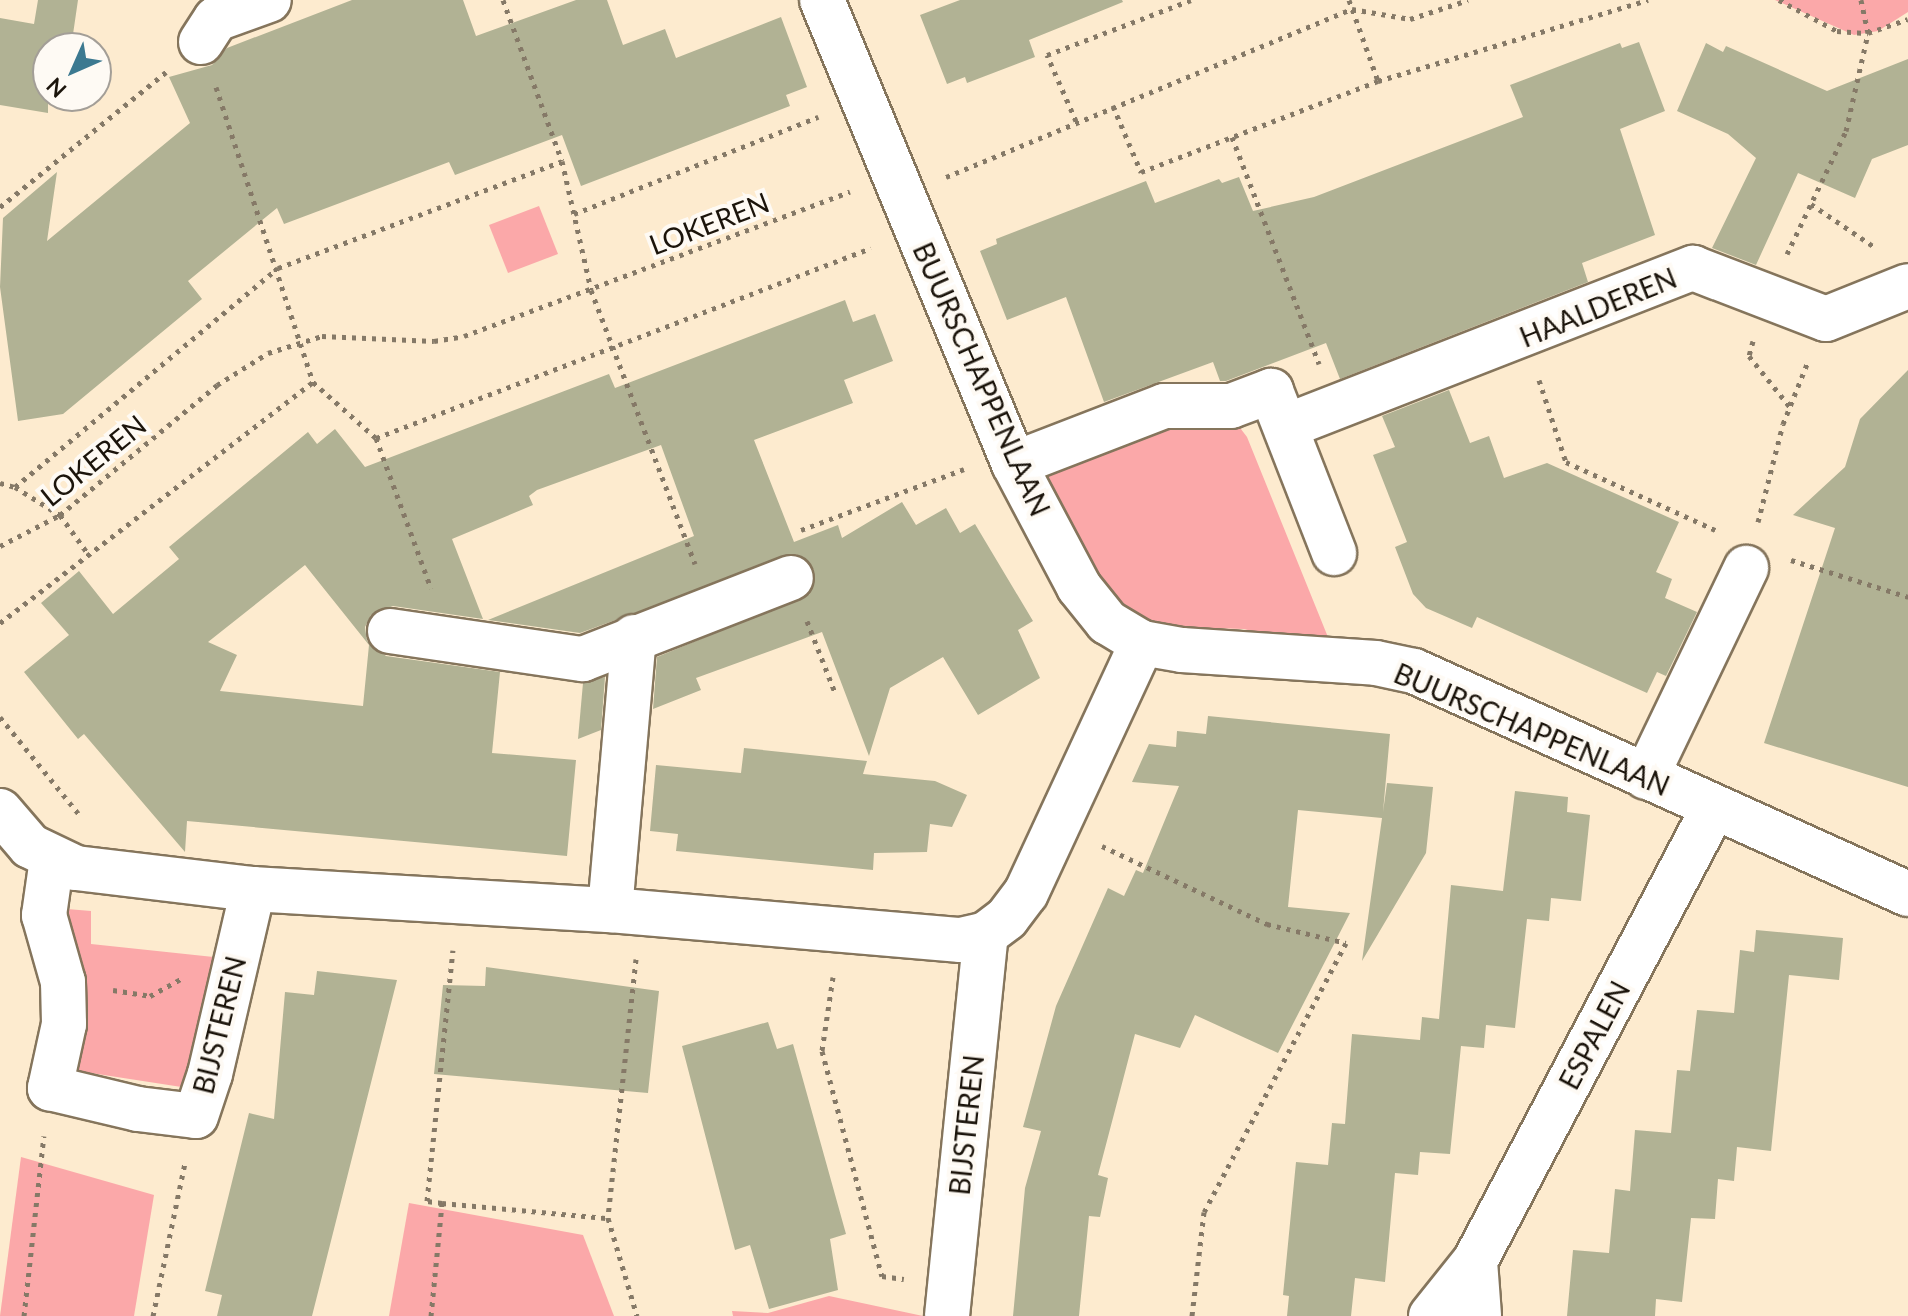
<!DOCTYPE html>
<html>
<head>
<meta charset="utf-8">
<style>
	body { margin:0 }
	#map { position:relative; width:1908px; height:1316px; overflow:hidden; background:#fdebcf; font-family:Lato,sans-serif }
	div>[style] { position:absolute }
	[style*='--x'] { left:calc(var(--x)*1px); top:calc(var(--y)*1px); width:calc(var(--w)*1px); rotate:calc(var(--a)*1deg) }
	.green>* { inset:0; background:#fba8a9 }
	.building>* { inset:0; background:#b1b294 }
	.path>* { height:5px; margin-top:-2.5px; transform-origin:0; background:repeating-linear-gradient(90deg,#857967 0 4px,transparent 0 10px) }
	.roads { filter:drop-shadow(2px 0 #85755c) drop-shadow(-2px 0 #85755c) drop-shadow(0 2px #85755c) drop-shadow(0 -2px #85755c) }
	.minor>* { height:44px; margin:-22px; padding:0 22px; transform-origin:22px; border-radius:22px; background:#fff }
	span { translate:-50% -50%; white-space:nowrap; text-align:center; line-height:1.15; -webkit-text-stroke:8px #fefaf4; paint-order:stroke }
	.street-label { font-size:28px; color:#1b140b }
	.north { position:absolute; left:32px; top:32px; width:80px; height:80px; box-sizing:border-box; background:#fefaf4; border:2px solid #a39e97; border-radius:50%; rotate:225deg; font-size:22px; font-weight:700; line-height:32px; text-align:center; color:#1b140b }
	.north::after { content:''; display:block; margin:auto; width:28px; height:36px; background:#3c7990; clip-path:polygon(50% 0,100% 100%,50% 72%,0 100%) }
</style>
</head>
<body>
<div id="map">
	<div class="green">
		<div style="clip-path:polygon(1775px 0,1908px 0,1908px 12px,1878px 31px,1854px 35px)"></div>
		<div style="clip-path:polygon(539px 206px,558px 254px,508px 273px,489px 225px)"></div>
		<div style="clip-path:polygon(1212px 391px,1247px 437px,1334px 652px,1244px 629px,1150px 626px,1095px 586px,1039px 464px)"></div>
		<div style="clip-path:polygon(67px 909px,91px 911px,91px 944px,223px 958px,188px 1088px,78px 1071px,83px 996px,68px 943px)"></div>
		<div style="clip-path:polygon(21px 1157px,154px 1195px,134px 1316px,0 1316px)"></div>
		<div style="clip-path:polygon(409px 1203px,583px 1235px,614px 1316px,389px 1316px)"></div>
		<div style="clip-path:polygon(829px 1296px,923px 1316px,733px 1316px,732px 1311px,768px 1313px)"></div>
	</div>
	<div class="building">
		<div style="clip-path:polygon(38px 0,78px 0,71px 48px,48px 48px,48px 113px,0 105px,0 18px,34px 24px)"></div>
		<div style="clip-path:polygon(352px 0,463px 0,476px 36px,576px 0,607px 0,623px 45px,665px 29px,676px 58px,781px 17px,807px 87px,786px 95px,790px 106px,581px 186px,562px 135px,455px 175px,449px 162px,284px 224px,277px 208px,188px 281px,202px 299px,63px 414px,18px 421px,0 287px,3px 218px,57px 172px,47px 241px,190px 123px,169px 77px,212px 65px,227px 48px)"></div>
		<div style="clip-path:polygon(960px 0,1122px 0,1123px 2px,1029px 40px,1035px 57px,967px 83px,965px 77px,947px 84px,920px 15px)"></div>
		<div style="clip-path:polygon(1639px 42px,1665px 111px,1620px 129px,1655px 235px,1582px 263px,1588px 282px,1340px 379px,1326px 343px,1226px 381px,1220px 381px,1213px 362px,1104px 402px,1066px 297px,1007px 320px,980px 251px,997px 244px,996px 239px,1146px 181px,1155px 203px,1219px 179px,1222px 183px,1239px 177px,1253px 211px,1314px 197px,1523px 117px,1510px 85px,1620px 43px,1622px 48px)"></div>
		<div style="clip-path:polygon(1706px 43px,1723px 52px,1726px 46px,1827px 91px,1908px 59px,1908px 145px,1872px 159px,1855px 198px,1798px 173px,1756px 265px,1712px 248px,1756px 158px,1728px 134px,1677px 111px)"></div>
		<div style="clip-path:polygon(evenodd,845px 300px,853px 322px,875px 314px,893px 361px,844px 380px,853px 403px,754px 440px,794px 542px,838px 525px,842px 538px,902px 502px,916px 525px,946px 508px,960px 533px,975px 524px,1033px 621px,1018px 630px,1040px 678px,978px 715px,943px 657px,890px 688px,869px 756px,822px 632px,696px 678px,701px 690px,653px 709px,657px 657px,810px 594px,814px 570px,796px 554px,580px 633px,488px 620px,694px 536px,661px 445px,537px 490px,529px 496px,533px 505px,452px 539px,483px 619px,393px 606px,371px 615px,365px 627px,367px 641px,386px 656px,500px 672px,492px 753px,576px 760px,567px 856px,187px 821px,185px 852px,84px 734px,78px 739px,24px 672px,69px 635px,41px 603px,79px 571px,113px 614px,179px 559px,169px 547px,308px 432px,317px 444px,335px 429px,365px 467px,609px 374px,615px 388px,845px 300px,305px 565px,369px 645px,363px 706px,220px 691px,237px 655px,208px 642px,305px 565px)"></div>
		<div style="clip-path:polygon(1908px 370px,1908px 787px,1764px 743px,1835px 528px,1793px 515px,1845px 467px,1860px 419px)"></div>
		<div style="clip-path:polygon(1449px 390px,1470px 443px,1489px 436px,1504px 478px,1547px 463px,1679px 522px,1656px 572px,1672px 579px,1665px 598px,1697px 612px,1666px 676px,1657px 672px,1647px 693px,1477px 617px,1472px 628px,1426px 608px,1413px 594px,1395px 547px,1407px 542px,1373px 455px,1395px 447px,1382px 416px)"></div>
		<div style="clip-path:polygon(605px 677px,601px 730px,578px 739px,583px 683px)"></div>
		<div style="clip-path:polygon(1208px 716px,1390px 734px,1383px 812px,1387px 783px,1433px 787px,1426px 853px,1362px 961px,1382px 818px,1298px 810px,1288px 907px,1350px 913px,1278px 1053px,1195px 1015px,1180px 1048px,1135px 1034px,1098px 1175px,1108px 1178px,1100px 1217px,1089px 1216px,1079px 1316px,1013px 1316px,1025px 1188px,1041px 1131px,1023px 1127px,1056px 1006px,1108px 888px,1124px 896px,1136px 870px,1143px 873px,1179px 786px,1132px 782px,1149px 744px,1176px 747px,1177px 731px,1206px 734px)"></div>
		<div style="clip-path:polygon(744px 748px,867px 761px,863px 774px,935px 781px,967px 795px,952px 827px,930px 824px,927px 852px,874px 853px,873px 870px,676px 851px,678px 834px,650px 831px,656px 765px,741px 773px)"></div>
		<div style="clip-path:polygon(1515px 791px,1568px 797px,1567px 812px,1590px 815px,1581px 901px,1551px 898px,1549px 921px,1527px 919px,1515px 1028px,1486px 1025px,1484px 1048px,1461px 1046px,1450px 1154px,1420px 1152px,1418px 1175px,1395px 1173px,1385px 1282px,1355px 1278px,1351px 1316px,1287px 1316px,1289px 1296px,1283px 1295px,1296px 1162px,1328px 1165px,1332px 1123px,1345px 1124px,1352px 1034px,1420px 1040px,1422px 1017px,1439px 1019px,1451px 885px,1503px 891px)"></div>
		<div style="clip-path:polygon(1756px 930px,1843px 938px,1839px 980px,1789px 975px,1771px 1151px,1737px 1147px,1734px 1181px,1718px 1179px,1715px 1219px,1691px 1218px,1682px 1302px,1656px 1299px,1655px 1316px,1567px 1316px,1573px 1250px,1609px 1253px,1615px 1189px,1630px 1191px,1635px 1130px,1671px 1133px,1677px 1070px,1690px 1071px,1697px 1010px,1734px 1013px,1740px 950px,1754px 952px)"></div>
		<div style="clip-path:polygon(486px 967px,659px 991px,648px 1093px,434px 1074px,443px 985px,485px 986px)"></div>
		<div style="clip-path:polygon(317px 971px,397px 980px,312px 1316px,217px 1316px,222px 1295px,205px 1291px,249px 1113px,274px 1119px,285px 992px,314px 995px)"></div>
		<div style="clip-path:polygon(768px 1022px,777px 1049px,793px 1044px,846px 1234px,830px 1239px,838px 1290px,769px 1309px,750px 1245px,735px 1250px,682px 1046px)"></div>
	</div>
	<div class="path">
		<div style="--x:503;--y:0;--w:171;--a:69.9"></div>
		<div style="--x:562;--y:161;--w:132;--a:77.3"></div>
		<div style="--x:591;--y:290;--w:293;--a:69.2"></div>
		<div style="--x:1349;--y:0;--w:86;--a:70.3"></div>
		<div style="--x:1779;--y:0;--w:66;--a:28.1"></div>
		<div style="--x:1837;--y:31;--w:31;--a:4"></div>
		<div style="--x:1868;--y:33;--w:42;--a:-19.3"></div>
		<div style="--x:216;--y:87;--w:311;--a:71.8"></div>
		<div style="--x:313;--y:382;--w:84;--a:41.6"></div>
		<div style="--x:376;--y:438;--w:160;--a:69.9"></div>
		<div style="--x:1113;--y:106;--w:72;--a:67"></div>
		<div style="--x:1141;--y:172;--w:254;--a:-21"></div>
		<div style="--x:1378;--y:81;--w:282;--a:-16.7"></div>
		<div style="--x:1076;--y:121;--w:72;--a:-113.7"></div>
		<div style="--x:1047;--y:55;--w:154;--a:-20.9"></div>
		<div style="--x:1232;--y:137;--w:243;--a:69"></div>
		<div style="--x:946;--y:177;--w:439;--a:-22.5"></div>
		<div style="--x:1352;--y:9;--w:59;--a:9.8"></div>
		<div style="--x:1410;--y:19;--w:61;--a:-18.1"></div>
		<div style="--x:1811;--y:204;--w:78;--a:34.1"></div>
		<div style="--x:0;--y:207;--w:214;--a:-39.1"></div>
		<div style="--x:574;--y:214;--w:263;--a:-21.7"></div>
		<div style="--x:1787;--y:254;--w:136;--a:-64.4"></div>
		<div style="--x:1846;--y:131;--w:100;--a:-77.3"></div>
		<div style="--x:1868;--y:33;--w:34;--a:-102"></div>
		<div style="--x:1753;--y:341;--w:16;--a:105"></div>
		<div style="--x:1749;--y:356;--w:65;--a:51.2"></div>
		<div style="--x:1539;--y:380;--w:86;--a:71.8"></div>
		<div style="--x:1566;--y:462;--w:164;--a:24.5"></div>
		<div style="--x:376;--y:438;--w:530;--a:-21"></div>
		<div style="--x:0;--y:483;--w:16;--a:15"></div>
		<div style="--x:15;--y:487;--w:342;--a:-39.8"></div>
		<div style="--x:278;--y:268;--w:303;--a:-20.6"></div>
		<div style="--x:15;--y:487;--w:53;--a:31.9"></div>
		<div style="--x:60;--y:515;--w:49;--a:54.1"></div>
		<div style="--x:1758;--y:522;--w:101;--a:-75.7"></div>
		<div style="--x:1783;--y:424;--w:65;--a:-68.2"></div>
		<div style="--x:801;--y:530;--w:174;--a:-20.5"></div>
		<div style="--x:0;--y:546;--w:68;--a:-27.3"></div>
		<div style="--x:60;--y:515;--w:204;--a:-39.6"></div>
		<div style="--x:217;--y:385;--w:60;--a:-32.1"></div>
		<div style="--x:268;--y:353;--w:57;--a:-17.5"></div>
		<div style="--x:322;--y:336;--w:112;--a:2.6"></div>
		<div style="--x:434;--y:341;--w:30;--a:-9"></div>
		<div style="--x:464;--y:336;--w:412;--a:-20.5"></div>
		<div style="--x:1791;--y:560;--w:123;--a:17.5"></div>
		<div style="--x:807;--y:621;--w:79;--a:68.6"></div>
		<div style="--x:0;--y:623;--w:395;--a:-37.6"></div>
		<div style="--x:0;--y:717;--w:124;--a:50.9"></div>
		<div style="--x:1102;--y:846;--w:183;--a:25.3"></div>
		<div style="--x:1267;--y:924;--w:81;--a:13.5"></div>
		<div style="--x:1346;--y:943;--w:304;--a:117.8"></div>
		<div style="--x:1204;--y:1212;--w:105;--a:96.6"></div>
		<div style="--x:636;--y:959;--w:261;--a:96.2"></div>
		<div style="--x:608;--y:1218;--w:102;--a:73.5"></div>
		<div style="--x:833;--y:977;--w:75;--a:98.5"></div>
		<div style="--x:822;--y:1051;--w:233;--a:75.1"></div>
		<div style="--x:882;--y:1276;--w:22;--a:8"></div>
		<div style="--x:113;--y:990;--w:37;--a:9"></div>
		<div style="--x:150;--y:996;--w:37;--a:-29"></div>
		<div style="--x:442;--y:1203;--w:15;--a:-172"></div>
		<div style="--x:427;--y:1201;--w:252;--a:-84.1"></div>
		<div style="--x:24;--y:1316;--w:181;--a:-83.7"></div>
		<div style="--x:153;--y:1316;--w:156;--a:-78.2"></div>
		<div style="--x:431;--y:1316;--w:114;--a:-84.4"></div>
		<div style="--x:442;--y:1203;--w:167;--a:5.2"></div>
	</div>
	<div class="roads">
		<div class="minor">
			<div style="--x:822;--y:0;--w:502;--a:67.52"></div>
			<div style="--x:1014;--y:464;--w:139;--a:62.1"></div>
			<div style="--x:1079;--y:587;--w:45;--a:51.3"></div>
			<div style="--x:1107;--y:622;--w:41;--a:31"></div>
			<div style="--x:1142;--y:643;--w:41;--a:9.9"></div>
			<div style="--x:1182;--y:650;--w:194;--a:3.8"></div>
			<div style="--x:1376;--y:663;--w:39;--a:12"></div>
			<div style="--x:1414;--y:671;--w:542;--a:24.3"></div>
			<div style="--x:201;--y:42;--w:27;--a:-57"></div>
			<div style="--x:216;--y:19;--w:56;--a:-19.7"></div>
			<div style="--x:1287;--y:426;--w:436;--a:-21.3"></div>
			<div style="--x:1693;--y:268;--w:142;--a:21"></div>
			<div style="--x:1826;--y:319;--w:88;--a:-21.9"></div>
			<div style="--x:1014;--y:464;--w:161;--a:-21.1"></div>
			<div style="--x:1164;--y:406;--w:67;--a:0"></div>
			<div style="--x:1231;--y:406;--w:43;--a:-20.6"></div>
			<div style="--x:1271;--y:391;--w:174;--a:68.7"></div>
			<div style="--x:390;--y:631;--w:195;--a:8.3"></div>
			<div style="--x:583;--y:659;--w:223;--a:-21.3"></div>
			<div style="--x:1646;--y:777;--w:232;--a:-64.4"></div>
			<div style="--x:0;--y:811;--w:46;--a:49.4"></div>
			<div style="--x:30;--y:846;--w:51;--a:25.6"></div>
			<div style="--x:76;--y:868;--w:178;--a:6.8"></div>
			<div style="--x:253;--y:889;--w:358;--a:3.4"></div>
			<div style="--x:610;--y:910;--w:352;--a:4.9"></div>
			<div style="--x:961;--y:940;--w:26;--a:-13"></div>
			<div style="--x:986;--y:934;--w:26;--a:-37"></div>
			<div style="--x:1007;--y:918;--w:31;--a:-53"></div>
			<div style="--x:1026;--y:893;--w:276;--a:-65.1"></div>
			<div style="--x:52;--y:859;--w:57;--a:98.1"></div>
			<div style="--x:44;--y:915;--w:70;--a:74.2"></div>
			<div style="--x:63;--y:982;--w:42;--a:88.6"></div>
			<div style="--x:64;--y:1024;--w:66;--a:102.3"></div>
			<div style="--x:50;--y:1088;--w:90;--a:13.4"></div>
			<div style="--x:138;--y:1109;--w:58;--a:6.9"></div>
			<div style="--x:196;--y:1116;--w:44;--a:-71.6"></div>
			<div style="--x:210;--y:1074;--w:190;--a:-76.9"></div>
			<div style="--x:610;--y:910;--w:274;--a:-85"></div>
			<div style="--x:1475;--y:1261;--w:55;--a:85.8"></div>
			<div style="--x:947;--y:1316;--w:384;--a:-84.2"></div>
			<div style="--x:1431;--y:1316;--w:70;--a:-51.3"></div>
			<div style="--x:1475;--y:1261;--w:511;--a:-62.23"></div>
		</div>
	</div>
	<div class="street-label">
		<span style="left:709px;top:223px;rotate:-21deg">LOKEREN</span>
		<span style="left:1598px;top:307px;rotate:-22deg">HAALDEREN</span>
		<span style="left:982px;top:379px;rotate:66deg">BUURSCHAPPENLAAN</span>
		<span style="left:93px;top:460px;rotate:-39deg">LOKEREN</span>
		<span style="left:1532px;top:729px;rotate:23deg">BUURSCHAPPENLAAN</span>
		<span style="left:219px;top:1025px;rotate:-76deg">BIJSTEREN</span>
		<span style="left:1594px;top:1035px;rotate:-62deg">ESPALEN</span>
		<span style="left:966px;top:1125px;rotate:-84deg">BIJSTEREN</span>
	</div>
	<div class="north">N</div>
</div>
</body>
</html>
